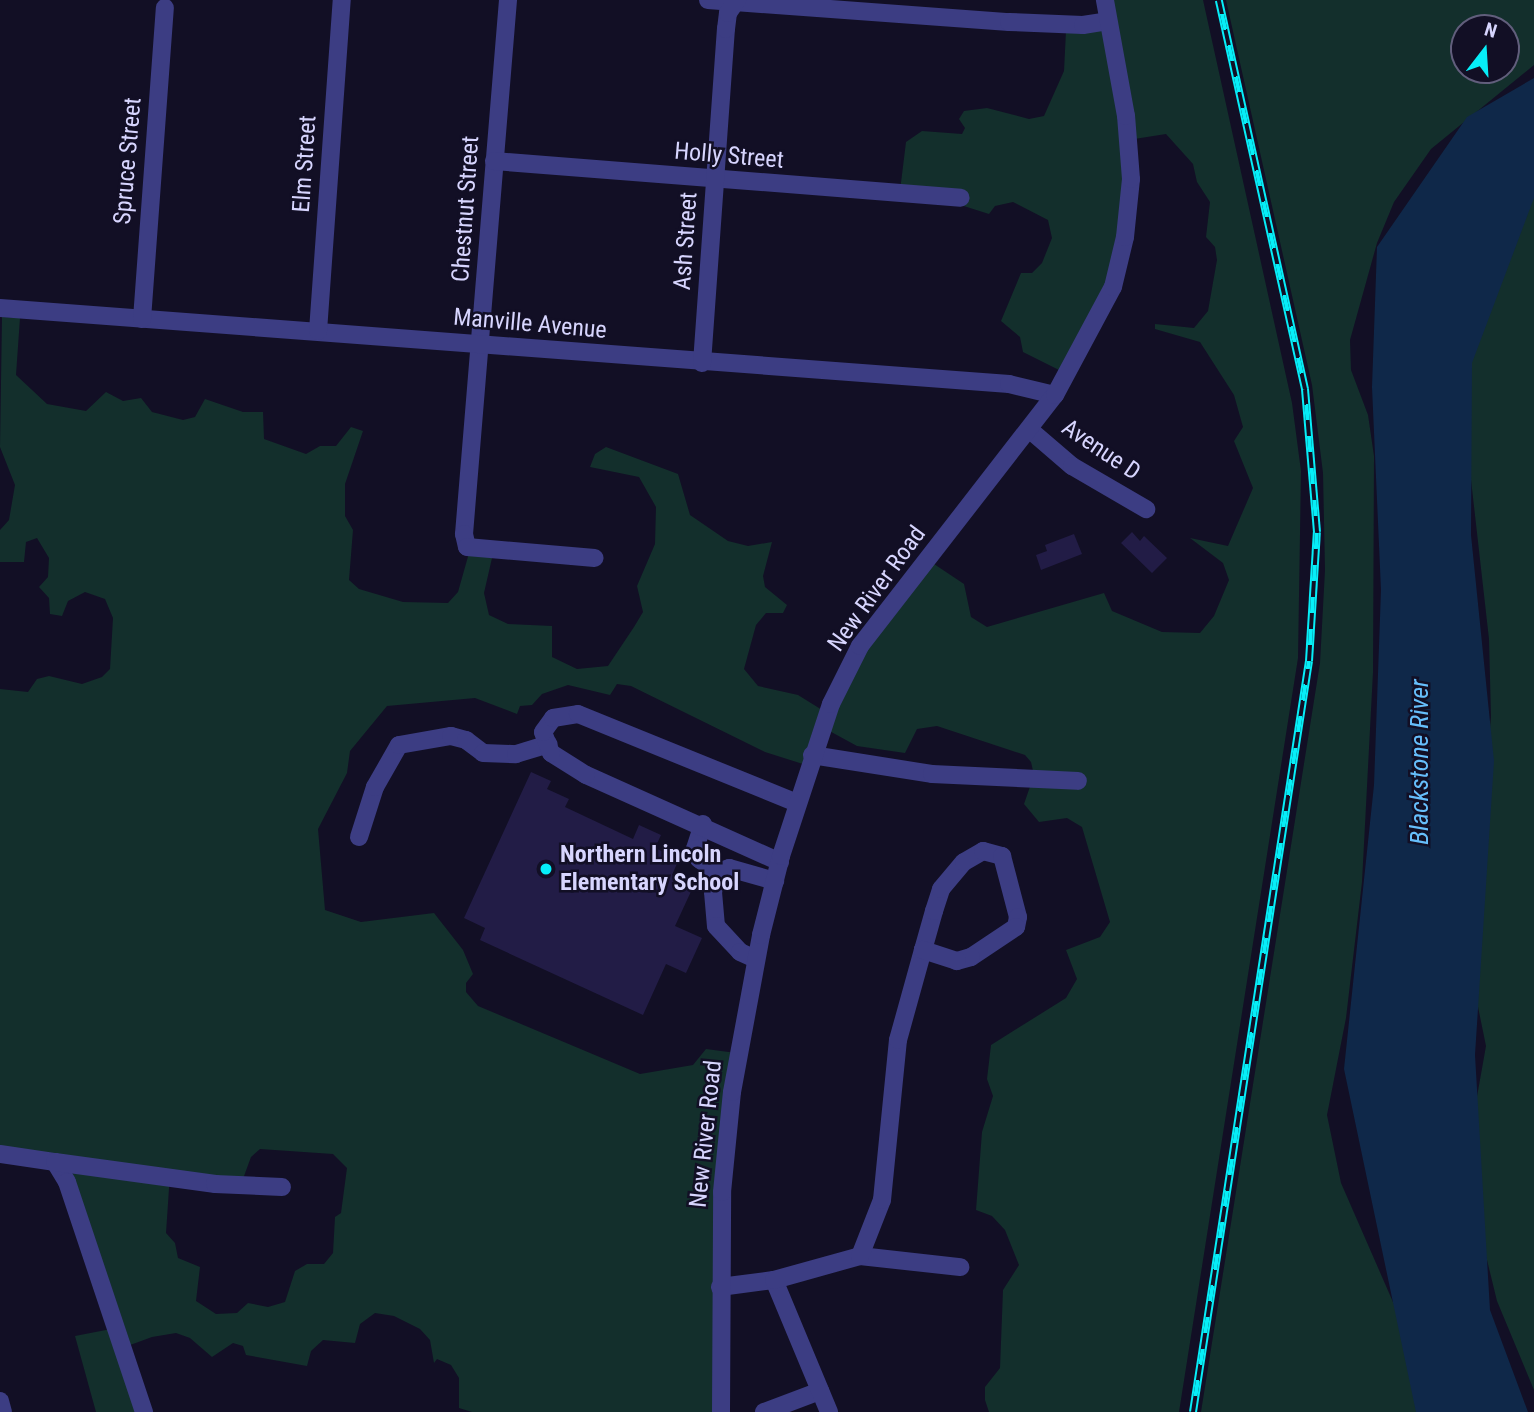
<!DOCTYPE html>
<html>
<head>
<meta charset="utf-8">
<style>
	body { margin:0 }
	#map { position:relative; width:1534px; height:1412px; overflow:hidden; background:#120f25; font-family:"Roboto Condensed",sans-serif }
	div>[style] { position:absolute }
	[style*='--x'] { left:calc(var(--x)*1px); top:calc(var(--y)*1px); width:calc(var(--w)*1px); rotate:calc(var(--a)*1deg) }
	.green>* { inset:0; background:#132f2c }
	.water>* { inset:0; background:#0f2849 }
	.building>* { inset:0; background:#221c46 }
	.minor>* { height:18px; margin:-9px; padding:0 9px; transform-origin:9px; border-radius:9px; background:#3c3d83 }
	.rail>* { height:8px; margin-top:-4px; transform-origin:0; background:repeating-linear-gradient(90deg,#120f25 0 16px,#06eef8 0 32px); box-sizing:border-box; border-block:2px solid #06eef8 }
	.dots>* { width:19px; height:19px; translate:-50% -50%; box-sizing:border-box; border:4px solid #120f25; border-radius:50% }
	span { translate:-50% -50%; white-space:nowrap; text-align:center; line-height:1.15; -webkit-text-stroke:5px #120f25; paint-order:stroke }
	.street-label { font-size:24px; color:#d7d5fe }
	.poi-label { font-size:24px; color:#d7d5fe; font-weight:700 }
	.left { translate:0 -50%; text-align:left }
	.water-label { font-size:26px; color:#66befb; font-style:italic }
	.north { position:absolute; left:1450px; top:14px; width:70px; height:70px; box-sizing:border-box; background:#120f25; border:2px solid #615e7c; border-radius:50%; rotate:17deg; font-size:19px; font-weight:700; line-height:28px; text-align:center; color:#d7d5fe }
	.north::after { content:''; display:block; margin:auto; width:24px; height:32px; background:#06eef8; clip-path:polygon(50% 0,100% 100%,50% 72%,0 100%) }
</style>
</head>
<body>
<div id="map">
	<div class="green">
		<div style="clip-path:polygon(evenodd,1101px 0,1203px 0,1292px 403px,1301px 471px,1298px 658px,1179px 1412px,989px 1412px,985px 1400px,985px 1387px,1000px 1368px,1003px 1290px,1019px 1265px,1005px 1230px,992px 1216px,976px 1210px,982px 1132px,993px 1096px,987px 1079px,991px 1045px,1066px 998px,1077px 979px,1066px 950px,1100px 937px,1110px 922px,1082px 827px,1067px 818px,1039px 822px,1024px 804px,1034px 775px,1031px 762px,1025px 755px,937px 726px,917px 729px,905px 753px,857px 746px,824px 728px,806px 765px,765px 752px,631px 686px,617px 684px,610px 695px,568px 685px,542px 694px,532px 705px,520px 706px,517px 714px,475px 698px,387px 706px,350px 751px,347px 773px,318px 829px,325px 910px,361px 922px,434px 913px,463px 950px,473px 974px,466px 983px,466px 992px,478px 1006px,640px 1074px,693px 1065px,706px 1049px,736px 1053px,720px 1412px,472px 1412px,459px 1408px,459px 1378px,451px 1365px,437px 1359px,434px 1363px,430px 1340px,420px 1329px,394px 1316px,375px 1313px,360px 1324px,355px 1343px,323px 1340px,311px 1351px,307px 1366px,246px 1355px,243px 1346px,233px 1343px,212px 1357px,190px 1338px,176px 1333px,152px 1337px,122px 1348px,143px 1412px,96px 1412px,75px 1336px,111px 1329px,59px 1169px,0 1152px,0 689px,28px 692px,37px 679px,49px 676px,82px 684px,102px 677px,110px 669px,113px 618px,105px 599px,85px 592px,68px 601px,62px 616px,50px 614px,49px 598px,39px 587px,48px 577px,49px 558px,37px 538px,26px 542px,24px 562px,0 562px,0 530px,9px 520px,15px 485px,0 447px,2px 317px,20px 318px,16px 375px,47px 404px,86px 411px,106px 392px,123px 401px,141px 398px,152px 412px,183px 420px,195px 417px,205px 399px,243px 412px,263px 412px,264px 439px,306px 454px,320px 446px,336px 446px,351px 427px,363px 431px,345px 484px,345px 516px,353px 530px,349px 580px,359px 589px,403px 602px,448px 603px,458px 592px,469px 553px,492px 558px,484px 593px,489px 615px,508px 624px,552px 626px,552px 657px,577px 669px,608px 666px,634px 627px,643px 612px,637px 586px,655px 544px,656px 507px,639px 477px,590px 467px,595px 454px,606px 447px,678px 474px,690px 515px,728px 541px,748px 546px,772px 542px,763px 576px,765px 587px,787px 605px,783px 613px,766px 613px,756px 625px,744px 669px,758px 686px,798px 695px,827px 713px,862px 649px,931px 562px,964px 584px,971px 617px,987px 627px,1104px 593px,1112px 611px,1162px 632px,1200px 633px,1214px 616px,1229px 580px,1223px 563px,1190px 538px,1228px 546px,1253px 488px,1234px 441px,1243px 427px,1234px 395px,1200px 342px,1155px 329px,1155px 324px,1194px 328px,1208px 311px,1217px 260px,1215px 247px,1206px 237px,1210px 202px,1197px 182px,1193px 164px,1166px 134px,1128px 140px,1128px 178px,1107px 292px,1065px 373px,1023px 352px,1020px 337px,1001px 321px,1021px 273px,1032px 273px,1042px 263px,1052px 238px,1048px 220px,1013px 202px,995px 206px,989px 214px,948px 201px,899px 199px,906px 142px,922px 131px,962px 134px,965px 128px,959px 119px,964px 111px,987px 108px,1029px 119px,1044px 116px,1064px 71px,1066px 31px,1101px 26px,1101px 0,260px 1149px,333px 1154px,347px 1168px,341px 1213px,335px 1217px,333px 1253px,324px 1264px,307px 1264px,295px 1271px,285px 1302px,268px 1307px,248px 1303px,237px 1313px,216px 1314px,196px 1301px,200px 1267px,178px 1258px,175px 1243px,166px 1233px,170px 1174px,240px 1187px,251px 1157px,260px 1149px)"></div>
		<div style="clip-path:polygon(evenodd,1226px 0,1534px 0,1534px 65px,1431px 149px,1394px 202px,1377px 243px,1350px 340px,1351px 370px,1368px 415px,1374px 456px,1373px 672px,1362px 882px,1346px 1018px,1327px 1115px,1341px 1183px,1424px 1373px,1434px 1412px,1201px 1412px,1320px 663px,1325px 570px,1323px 473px,1312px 385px,1226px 0,1464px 28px,1506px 28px,1506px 70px,1464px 70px,1464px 28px)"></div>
		<div style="clip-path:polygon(1534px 180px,1534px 1390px,1497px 1301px,1476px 1215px,1473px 1119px,1486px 1046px,1477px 1002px,1478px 863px,1491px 717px,1489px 639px,1457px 356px)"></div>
	</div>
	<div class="water">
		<div style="clip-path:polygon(1534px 78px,1534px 198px,1472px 363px,1471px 535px,1494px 761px,1475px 1055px,1490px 1310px,1528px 1412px,1416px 1412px,1344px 1069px,1374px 785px,1381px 590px,1372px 387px,1377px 247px,1467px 117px)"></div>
	</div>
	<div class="building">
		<div style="clip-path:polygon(1132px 532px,1140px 541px,1144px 536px,1167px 558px,1152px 573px,1121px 543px)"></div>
		<div style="clip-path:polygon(1074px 534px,1082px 554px,1041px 570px,1036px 555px,1047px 551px,1045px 545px)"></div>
		<div style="clip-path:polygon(531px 772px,551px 781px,547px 789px,569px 799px,565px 807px,633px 839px,639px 825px,661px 835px,655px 848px,679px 859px,672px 875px,694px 885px,675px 926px,702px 938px,686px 973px,666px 964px,643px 1015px,480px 940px,485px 928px,464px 918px)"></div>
	</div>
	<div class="minor">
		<div style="--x:508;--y:0;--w:536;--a:94.71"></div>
		<div style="--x:464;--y:534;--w:13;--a:77"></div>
		<div style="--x:467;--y:547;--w:128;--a:4.9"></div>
		<div style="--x:708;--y:0;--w:302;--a:4.2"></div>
		<div style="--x:1009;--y:22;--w:74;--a:2.3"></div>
		<div style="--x:1083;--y:25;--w:25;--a:-9"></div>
		<div style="--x:494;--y:161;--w:468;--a:4.5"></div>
		<div style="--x:0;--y:308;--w:1012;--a:4.31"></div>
		<div style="--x:1009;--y:384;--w:47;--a:13.4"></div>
		<div style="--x:142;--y:319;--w:312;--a:-85.8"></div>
		<div style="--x:318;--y:331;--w:332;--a:-85.9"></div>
		<div style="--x:702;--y:363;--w:335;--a:-85.9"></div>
		<div style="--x:726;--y:29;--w:16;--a:-83"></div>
		<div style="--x:728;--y:13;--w:16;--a:-55"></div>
		<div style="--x:1030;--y:430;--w:55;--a:40.6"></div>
		<div style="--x:1072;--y:466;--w:86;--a:30.2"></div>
		<div style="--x:812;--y:755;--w:121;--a:9"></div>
		<div style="--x:932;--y:774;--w:146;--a:2.7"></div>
		<div style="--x:703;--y:824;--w:26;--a:108"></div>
		<div style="--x:695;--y:849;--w:11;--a:68"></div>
		<div style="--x:699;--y:859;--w:22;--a:36"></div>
		<div style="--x:359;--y:837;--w:52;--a:-72.3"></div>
		<div style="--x:375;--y:787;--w:48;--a:-60.3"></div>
		<div style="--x:399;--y:745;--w:53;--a:-9.8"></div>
		<div style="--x:451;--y:736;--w:16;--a:15"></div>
		<div style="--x:466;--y:740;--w:21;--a:37"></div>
		<div style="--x:483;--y:753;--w:33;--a:2"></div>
		<div style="--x:516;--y:754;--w:34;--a:-17"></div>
		<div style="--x:780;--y:862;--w:213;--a:-155.8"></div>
		<div style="--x:586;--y:775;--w:41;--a:-147.8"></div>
		<div style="--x:551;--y:753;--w:22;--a:-111"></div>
		<div style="--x:543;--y:732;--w:17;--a:-54"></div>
		<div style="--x:553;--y:718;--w:25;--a:-9"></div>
		<div style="--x:578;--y:714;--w:236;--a:22.1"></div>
		<div style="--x:717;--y:872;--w:20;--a:101"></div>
		<div style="--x:713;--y:892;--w:34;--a:85"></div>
		<div style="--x:716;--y:926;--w:35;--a:47"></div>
		<div style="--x:740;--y:952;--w:17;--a:24"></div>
		<div style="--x:717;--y:872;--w:13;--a:-18"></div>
		<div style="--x:729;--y:868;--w:48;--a:15.8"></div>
		<div style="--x:0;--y:1154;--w:56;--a:8.3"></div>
		<div style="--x:55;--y:1162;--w:23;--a:59"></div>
		<div style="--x:67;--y:1182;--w:243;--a:71.5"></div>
		<div style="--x:55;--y:1162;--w:162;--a:7.8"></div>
		<div style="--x:215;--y:1184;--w:67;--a:2.6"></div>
		<div style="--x:860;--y:1256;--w:101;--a:6.3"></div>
		<div style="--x:720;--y:1287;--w:54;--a:-7.4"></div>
		<div style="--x:0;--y:1401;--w:11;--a:75"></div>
		<div style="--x:721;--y:1412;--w:220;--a:-89.7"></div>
		<div style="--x:722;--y:1192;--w:100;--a:-84.3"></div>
		<div style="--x:732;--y:1092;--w:160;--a:-79.5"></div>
		<div style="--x:761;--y:935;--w:81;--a:-75.8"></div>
		<div style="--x:781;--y:856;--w:160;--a:-71.8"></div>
		<div style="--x:831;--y:704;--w:65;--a:-63.4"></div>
		<div style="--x:860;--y:646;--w:318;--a:-52.2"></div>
		<div style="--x:1055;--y:395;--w:123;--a:-61.8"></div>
		<div style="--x:1113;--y:287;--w:51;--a:-76.5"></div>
		<div style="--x:1125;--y:237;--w:58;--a:-84.1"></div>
		<div style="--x:1131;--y:179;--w:63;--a:-94.5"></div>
		<div style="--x:1126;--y:116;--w:118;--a:-100.3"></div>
		<div style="--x:764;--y:1412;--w:60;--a:-20.6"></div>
		<div style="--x:829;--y:1412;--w:143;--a:-112.6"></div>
		<div style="--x:774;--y:1280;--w:89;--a:-15.6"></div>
		<div style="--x:860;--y:1256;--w:60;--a:-68.6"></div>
		<div style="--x:882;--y:1200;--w:161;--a:-84.3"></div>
		<div style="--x:898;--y:1040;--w:93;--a:-74.5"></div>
		<div style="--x:923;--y:950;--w:41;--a:-74.2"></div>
		<div style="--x:934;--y:911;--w:23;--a:-72"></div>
		<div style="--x:941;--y:889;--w:35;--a:-50"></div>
		<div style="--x:964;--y:862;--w:22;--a:-30"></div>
		<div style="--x:983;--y:851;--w:20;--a:15"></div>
		<div style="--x:1002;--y:856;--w:63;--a:75.3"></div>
		<div style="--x:1018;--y:917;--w:10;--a:101"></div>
		<div style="--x:1016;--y:927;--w:54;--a:146.3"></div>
		<div style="--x:971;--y:957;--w:15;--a:164"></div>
		<div style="--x:957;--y:961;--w:36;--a:-162"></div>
	</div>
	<div class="rail">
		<div style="--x:1193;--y:1412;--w:760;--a:-81.22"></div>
		<div style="--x:1309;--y:661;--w:129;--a:-86.5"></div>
		<div style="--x:1317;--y:532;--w:144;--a:-94.8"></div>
		<div style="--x:1305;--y:389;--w:398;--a:-102.5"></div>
	</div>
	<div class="dots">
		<div style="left:546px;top:869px;background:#06eef8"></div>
	</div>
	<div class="street-label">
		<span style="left:729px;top:156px;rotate:5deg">Holly Street</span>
		<span style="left:128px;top:161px;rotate:-85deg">Spruce Street</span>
		<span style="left:305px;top:164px;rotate:-86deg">Elm Street</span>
		<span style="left:466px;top:209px;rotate:-86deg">Chestnut Street</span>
		<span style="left:686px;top:241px;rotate:-86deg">Ash Street</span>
		<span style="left:530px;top:324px;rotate:5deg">Manville Avenue</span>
		<span style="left:1101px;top:450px;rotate:34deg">Avenue D</span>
		<span style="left:877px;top:589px;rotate:-54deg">New River Road</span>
		<span style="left:706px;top:1134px;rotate:-84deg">New River Road</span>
	</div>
	<div class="poi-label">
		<span class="left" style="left:560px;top:869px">Northern Lincoln<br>Elementary School</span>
	</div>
	<div class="water-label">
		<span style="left:1420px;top:762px;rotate:-90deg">Blackstone River</span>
	</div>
	<div class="north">N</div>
</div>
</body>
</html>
